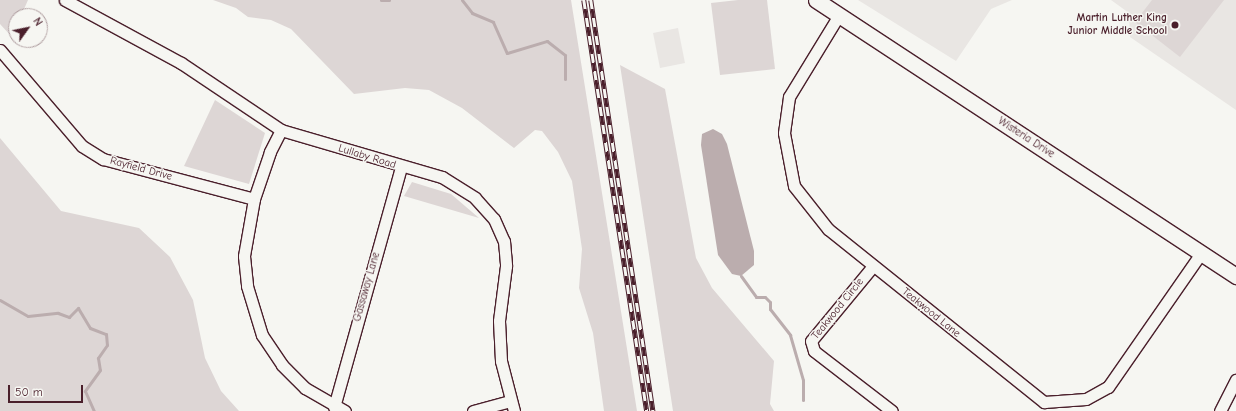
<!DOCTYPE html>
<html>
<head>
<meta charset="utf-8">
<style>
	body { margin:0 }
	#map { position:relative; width:1236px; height:411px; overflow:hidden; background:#f6f6f2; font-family:"Comic Neue",sans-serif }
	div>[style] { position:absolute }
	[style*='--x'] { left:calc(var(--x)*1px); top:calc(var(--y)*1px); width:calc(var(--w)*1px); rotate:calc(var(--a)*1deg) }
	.built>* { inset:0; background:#e9e6e3 }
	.green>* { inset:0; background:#ddd6d5 }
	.water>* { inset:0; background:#bbadae }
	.stream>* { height:3px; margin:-1.5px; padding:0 1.5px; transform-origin:1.5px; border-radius:1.5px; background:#bbadae }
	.roads { filter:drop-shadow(1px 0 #4a1f2b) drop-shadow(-1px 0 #4a1f2b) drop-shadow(0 1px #4a1f2b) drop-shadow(0 -1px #4a1f2b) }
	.street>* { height:11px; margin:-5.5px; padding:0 5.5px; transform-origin:5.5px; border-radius:5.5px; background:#f6f6f2 }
	.secondary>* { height:15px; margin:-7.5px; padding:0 7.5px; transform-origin:7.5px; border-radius:7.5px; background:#f6f6f2 }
	.rail>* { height:4.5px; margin-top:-2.25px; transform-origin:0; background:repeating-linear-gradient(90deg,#f6f6f2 0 9px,#4a1f2b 0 18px); box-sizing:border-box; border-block:1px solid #4a1f2b }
	.dots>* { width:11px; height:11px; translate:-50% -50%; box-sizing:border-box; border:2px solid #f6f6f2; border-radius:50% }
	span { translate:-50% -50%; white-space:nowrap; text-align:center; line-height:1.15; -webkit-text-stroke:3px #f6f6f2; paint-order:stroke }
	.poi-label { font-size:11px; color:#4a1f2b; font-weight:700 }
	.right { translate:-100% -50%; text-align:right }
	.street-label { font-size:11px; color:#4a1f2b }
	.north { position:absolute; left:8px; top:8px; width:40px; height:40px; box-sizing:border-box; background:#f6f6f2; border:1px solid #b1a0a2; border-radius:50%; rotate:57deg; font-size:11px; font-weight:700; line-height:16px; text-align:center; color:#4a1f2b }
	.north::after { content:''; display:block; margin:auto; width:14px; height:18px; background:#4a1f2b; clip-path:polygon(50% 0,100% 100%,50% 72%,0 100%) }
	.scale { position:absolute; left:8px; top:385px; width:75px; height:18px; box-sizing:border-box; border:2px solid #4a1f2b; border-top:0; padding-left:5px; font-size:12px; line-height:14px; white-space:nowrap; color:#4a1f2b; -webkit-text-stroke:3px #f6f6f2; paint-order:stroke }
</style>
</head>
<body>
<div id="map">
	<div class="built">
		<div style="clip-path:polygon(858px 0,1012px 0,991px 9px,956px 61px)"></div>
		<div style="clip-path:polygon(1111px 0,1236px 0,1236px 110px,1130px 37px,1129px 13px)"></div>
		<div style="clip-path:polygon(678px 28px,685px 63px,660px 68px,653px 33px)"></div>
	</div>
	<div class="green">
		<div style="clip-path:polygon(0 0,28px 0,21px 16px,16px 16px,11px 36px,0 24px)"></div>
		<div style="clip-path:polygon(213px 0,571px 0,637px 411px,604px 411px,593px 333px,579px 288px,582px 249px,572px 181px,558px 152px,542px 131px,535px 130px,514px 148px,462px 108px,429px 90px,405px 88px,354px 94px,291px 29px,271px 20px,248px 17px,236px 8px)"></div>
		<div style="clip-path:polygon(738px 0,767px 0,775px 69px,720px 75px,711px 3px)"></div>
		<div style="clip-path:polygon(1152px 0,1224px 0,1180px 57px,1135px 22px)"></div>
		<div style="clip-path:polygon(620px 65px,665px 89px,696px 258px,712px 288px,774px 361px,770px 404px,774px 411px,673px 411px)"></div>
		<div style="clip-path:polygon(215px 100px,265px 133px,249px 184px,184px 166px)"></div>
		<div style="clip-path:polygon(0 138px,61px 211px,139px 228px,170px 257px,193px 300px,205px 358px,221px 391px,239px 411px,0 411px)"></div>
		<div style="clip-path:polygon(412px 182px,451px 194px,479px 218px,404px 196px)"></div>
	</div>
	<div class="water">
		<div style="clip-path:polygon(713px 129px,722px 134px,727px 144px,754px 251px,754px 265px,741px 276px,732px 274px,718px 255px,701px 145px,702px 134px)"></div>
	</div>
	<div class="stream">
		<div style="--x:381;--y:0;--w:8;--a:0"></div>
		<div style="--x:462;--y:0;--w:16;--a:52"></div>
		<div style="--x:472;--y:13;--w:23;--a:23"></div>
		<div style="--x:493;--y:22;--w:34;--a:66"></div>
		<div style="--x:507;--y:53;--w:42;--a:-16.7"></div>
		<div style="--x:547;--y:41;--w:23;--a:38"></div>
		<div style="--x:565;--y:55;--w:24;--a:90"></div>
		<div style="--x:741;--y:276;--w:26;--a:54"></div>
		<div style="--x:756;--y:297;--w:9;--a:0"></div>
		<div style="--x:765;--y:297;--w:7;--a:45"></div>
		<div style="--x:770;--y:302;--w:7;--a:90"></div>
		<div style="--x:770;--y:309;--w:33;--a:52"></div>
		<div style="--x:790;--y:335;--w:47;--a:73.9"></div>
		<div style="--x:803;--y:380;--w:20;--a:90"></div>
		<div style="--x:0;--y:300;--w:32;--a:30"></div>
		<div style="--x:28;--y:316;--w:30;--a:-6"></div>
		<div style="--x:58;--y:313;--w:12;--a:20"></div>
		<div style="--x:69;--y:317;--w:13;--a:-45"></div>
		<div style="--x:78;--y:308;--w:23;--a:59"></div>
		<div style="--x:90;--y:328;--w:17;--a:21"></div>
		<div style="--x:106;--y:334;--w:11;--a:85"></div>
		<div style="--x:107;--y:345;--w:16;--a:125"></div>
		<div style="--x:98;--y:358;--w:12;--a:81"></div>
		<div style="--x:100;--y:370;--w:26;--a:126"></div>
		<div style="--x:85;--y:391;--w:22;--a:66"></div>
	</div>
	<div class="roads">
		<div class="street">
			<div style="--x:65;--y:0;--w:132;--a:28.5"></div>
			<div style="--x:181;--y:63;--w:120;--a:33.8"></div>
			<div style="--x:281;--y:130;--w:168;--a:16.3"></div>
			<div style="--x:442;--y:177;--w:39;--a:32"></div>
			<div style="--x:475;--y:198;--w:28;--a:48"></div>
			<div style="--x:494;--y:219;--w:24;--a:66"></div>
			<div style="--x:504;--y:241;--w:25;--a:85"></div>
			<div style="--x:506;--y:266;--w:55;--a:97.3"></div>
			<div style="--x:499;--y:321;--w:40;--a:87.1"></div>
			<div style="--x:501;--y:361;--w:52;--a:75.4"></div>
			<div style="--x:839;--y:15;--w:96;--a:121.4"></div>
			<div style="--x:789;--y:97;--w:36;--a:98"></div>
			<div style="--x:784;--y:133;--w:54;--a:79.3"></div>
			<div style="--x:794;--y:186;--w:55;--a:51.7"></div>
			<div style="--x:828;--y:229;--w:277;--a:38.7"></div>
			<div style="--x:1044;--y:402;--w:42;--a:-4.1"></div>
			<div style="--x:1086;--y:399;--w:25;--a:-29"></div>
			<div style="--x:1108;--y:387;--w:163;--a:-55.2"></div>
			<div style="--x:0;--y:50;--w:126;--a:49.5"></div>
			<div style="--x:82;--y:146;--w:25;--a:32"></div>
			<div style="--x:103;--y:159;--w:156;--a:14.8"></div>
			<div style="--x:281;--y:130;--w:25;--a:117"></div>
			<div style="--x:270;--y:152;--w:50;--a:108.8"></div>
			<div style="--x:254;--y:199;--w:58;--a:100"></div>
			<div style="--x:244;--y:256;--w:30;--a:84"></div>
			<div style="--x:247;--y:286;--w:51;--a:73"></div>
			<div style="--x:262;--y:335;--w:36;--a:56"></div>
			<div style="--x:282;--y:365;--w:33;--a:45"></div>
			<div style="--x:305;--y:388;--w:46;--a:29.9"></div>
			<div style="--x:873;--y:266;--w:97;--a:129.6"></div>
			<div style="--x:811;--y:341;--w:10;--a:73"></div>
			<div style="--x:814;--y:351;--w:98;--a:37.6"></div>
			<div style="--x:334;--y:407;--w:249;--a:-74.4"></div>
			<div style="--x:473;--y:411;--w:38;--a:-15"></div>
			<div style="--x:1220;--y:411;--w:35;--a:-63"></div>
		</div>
		<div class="secondary">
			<div style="--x:816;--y:0;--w:503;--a:33.31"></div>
		</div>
	</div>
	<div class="rail">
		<div style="--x:584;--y:0;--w:416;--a:81.3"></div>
		<div style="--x:591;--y:0;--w:416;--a:81.4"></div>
	</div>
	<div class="dots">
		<div style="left:1175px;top:25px;background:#4a1f2b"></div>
	</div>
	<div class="poi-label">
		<span class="right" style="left:1167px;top:25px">Martin Luther King<br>Junior Middle School</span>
	</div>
	<div class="street-label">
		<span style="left:1026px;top:138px;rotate:33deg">Wisteria Drive</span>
		<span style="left:367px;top:157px;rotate:17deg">Lullaby Road</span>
		<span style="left:141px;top:169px;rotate:15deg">Rayfield Drive</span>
		<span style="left:367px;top:287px;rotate:-74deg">Gassaway Lane</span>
		<span style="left:838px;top:309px;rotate:-51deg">Teakwood Circle</span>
		<span style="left:931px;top:313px;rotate:39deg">Teakwood Lane</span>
	</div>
	<div class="north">N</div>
	<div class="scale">50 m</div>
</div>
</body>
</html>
